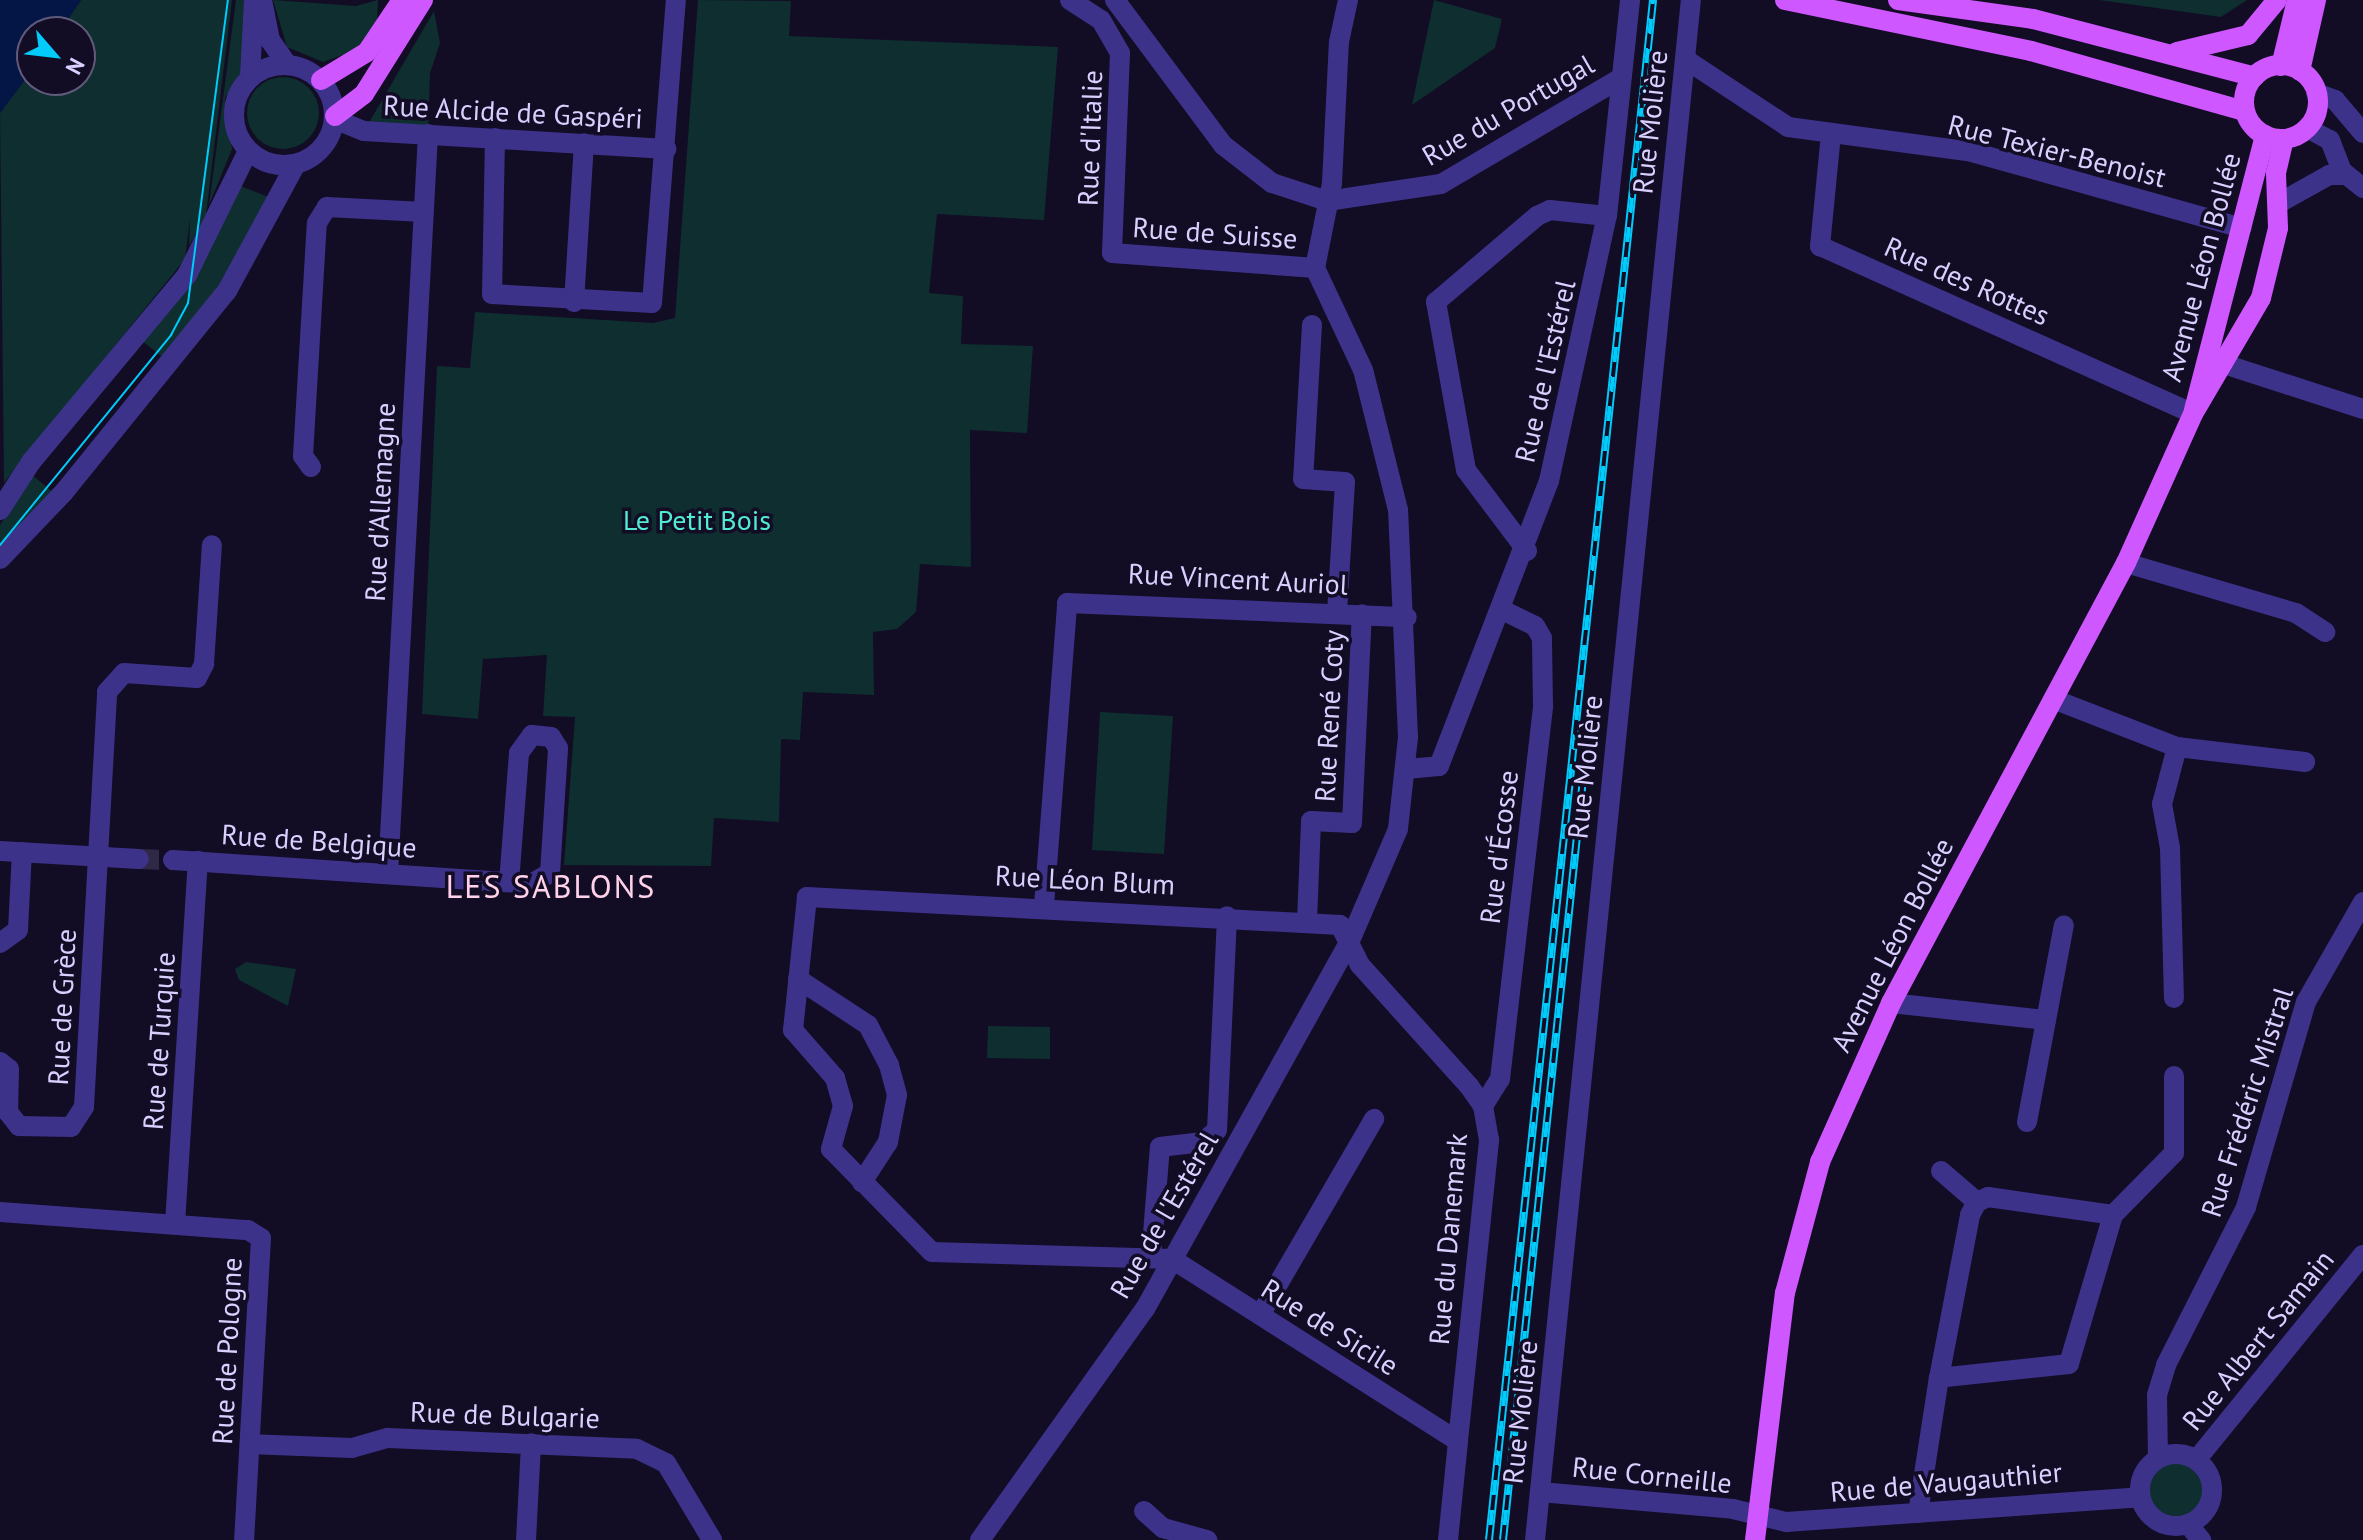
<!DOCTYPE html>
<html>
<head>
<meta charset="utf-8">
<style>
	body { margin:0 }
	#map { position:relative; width:2363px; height:1540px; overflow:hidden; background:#120c25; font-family:"PT Sans",sans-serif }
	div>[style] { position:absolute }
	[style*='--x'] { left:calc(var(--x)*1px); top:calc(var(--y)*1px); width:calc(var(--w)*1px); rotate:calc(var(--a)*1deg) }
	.green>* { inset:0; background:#0e2e30 }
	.round { border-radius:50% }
	.water>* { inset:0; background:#041646 }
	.minor-tunnel>* { height:20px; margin-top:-10px; transform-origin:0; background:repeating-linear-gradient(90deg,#302946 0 20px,transparent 0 30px) }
	.minor>* { height:20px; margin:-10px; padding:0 10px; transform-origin:10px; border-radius:10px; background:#3d3289 }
	.minor>.ring { margin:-10px; padding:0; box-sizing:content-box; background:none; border:20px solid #3d3289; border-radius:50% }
	.major>* { height:20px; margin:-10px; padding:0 10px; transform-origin:10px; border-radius:10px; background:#cf57ff }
	.major>.ring { margin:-10px; padding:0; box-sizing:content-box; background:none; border:20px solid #cf57ff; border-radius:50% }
	.tram>* { height:2px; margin:-1px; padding:0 1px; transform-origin:1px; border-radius:1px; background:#00cbfb }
	.rail>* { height:8px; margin-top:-4px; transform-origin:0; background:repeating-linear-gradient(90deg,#120c25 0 15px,#00cbfb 0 30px); box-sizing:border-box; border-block:2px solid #00cbfb }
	span { translate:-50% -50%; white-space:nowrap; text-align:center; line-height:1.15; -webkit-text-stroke:7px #120c25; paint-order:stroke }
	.street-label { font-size:28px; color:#d9d0ff }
	.park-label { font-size:28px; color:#4fecd3 }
	.quarter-label { font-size:32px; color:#ffd2ea; letter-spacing:2px }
	.north { position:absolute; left:16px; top:16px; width:80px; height:80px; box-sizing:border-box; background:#120c25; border:2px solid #625a7c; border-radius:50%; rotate:118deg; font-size:22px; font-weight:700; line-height:32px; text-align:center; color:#d9d0ff }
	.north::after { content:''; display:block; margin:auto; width:28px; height:36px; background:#00cbfb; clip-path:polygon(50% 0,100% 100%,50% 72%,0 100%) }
</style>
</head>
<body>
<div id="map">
	<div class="green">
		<div style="clip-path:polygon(81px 0,232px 0,206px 215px,189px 246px,190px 219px,185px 259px,4px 483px,0 113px,32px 70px,32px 80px,80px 80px,80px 32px,59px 32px)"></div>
		<div style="clip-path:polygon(236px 0,249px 0,245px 67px,225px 98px,232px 149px,209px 205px)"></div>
		<div style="clip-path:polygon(273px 0,356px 6px,378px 0,377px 22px,357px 50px,323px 62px,287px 47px)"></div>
		<div style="clip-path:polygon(698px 0,791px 1px,789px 36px,1058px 47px,1044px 220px,937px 214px,929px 293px,963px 296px,961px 344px,1033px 346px,1027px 433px,970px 430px,971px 567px,920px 564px,916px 612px,897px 629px,873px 632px,874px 695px,803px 692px,800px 740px,781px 739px,779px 822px,714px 818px,711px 866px,564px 865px,575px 717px,543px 716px,547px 655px,483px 659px,478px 719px,422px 714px,437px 366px,470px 368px,475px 312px,653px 323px,675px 318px)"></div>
		<div style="clip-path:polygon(1434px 0,1502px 19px,1495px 48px,1412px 105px)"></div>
		<div style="clip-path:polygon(2099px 0,2247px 0,2221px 17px)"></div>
		<div style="clip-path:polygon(434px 11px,440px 43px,430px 73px,428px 134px,364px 131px)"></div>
		<div class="round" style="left:247px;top:77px;width:72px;height:72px"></div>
		<div style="clip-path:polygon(238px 185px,271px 198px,258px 230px,166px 360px,141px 340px)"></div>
		<div style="clip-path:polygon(31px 474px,55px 494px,0 550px,0 525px)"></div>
		<div style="clip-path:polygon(1100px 712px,1173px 716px,1164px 854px,1092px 850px)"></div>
		<div style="clip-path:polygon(246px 962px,296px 969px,288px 1006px,239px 980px,235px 969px)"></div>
		<div style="clip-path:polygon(988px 1026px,1050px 1027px,1050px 1059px,987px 1058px)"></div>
		<div class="round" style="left:2140px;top:1454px;width:72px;height:72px"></div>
	</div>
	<div class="water">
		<div style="clip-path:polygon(0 0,81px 0,59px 32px,32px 32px,32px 70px,0 113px)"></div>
	</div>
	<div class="minor-tunnel">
		<div style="--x:139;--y:859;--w:34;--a:2"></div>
	</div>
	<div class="minor">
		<div style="--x:262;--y:0;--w:41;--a:78.7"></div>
		<div style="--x:270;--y:40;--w:29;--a:55"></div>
		<div style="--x:1070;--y:0;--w:37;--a:33"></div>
		<div style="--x:1101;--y:20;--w:38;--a:60"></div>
		<div style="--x:1120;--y:53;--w:200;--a:92.3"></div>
		<div style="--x:1112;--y:253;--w:204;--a:4.2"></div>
		<div style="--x:1115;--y:0;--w:181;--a:53.3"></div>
		<div style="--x:1223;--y:145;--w:62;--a:37.8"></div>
		<div style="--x:1272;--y:183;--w:58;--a:18.1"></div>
		<div style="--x:1327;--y:201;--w:115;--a:-8.5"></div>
		<div style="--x:1441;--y:184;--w:209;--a:-30.5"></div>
		<div style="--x:1685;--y:59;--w:123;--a:33.4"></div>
		<div style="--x:1788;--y:127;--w:186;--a:7.7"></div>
		<div style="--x:1972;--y:152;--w:280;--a:15.7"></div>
		<div class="ring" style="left:234px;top:65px;width:80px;height:80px"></div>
		<div style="--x:250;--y:77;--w:77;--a:-87"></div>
		<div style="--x:2316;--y:93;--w:20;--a:20"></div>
		<div style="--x:2335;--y:100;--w:43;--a:49.7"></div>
		<div style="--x:334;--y:119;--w:32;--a:22"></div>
		<div style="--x:364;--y:131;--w:303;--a:3.4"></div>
		<div style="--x:2307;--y:128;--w:26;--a:28"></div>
		<div style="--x:2330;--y:140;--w:33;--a:69"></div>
		<div style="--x:2342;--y:171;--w:27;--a:39"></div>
		<div style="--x:1831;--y:134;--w:113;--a:95.6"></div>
		<div style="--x:1820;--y:246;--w:409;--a:24.2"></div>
		<div style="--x:495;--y:138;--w:156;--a:91.1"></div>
		<div style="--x:492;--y:294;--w:160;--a:3.2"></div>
		<div style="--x:652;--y:303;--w:304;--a:-85.5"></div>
		<div style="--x:2279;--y:203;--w:57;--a:-29.2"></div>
		<div style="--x:2329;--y:175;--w:17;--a:0"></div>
		<div style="--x:574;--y:302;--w:159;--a:-86.4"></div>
		<div style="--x:1312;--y:325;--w:154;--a:93.3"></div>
		<div style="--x:1303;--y:479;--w:42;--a:4.1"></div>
		<div style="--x:1345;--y:482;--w:130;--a:93.5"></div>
		<div style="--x:2227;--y:365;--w:143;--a:17.9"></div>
		<div style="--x:311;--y:467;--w:14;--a:-126"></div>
		<div style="--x:303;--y:456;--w:233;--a:-86.6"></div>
		<div style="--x:317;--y:223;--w:19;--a:-58"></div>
		<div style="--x:327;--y:207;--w:97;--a:3"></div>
		<div style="--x:0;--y:510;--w:57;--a:-57.1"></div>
		<div style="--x:31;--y:462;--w:244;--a:-50.2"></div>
		<div style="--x:187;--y:275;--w:138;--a:-63.8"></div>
		<div style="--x:1527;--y:551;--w:101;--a:-127"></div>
		<div style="--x:1466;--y:470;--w:171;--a:-100.1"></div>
		<div style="--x:1436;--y:302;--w:133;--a:-40.4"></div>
		<div style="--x:1537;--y:216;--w:14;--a:-25"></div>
		<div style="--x:1550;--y:210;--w:57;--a:6"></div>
		<div style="--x:0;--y:559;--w:93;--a:-46.3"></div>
		<div style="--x:64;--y:492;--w:259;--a:-51"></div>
		<div style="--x:227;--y:291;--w:145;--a:-61.5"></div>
		<div style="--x:2126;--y:563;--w:177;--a:16.4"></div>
		<div style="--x:2296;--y:613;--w:35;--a:33"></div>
		<div style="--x:2053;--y:699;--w:133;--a:21.2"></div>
		<div style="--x:2177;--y:747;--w:59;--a:104.7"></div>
		<div style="--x:2162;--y:804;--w:45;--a:79.7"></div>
		<div style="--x:2170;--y:848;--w:150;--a:88.5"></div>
		<div style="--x:2177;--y:747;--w:129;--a:6.7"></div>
		<div style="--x:1406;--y:769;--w:33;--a:-5"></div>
		<div style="--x:1439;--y:766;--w:305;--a:-68.9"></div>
		<div style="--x:1549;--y:481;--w:271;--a:-77.7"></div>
		<div style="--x:1607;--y:216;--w:217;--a:-83.9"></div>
		<div style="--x:0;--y:851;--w:139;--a:3.3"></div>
		<div style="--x:173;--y:860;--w:359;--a:3.8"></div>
		<div style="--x:531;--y:884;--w:22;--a:-30"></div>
		<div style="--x:550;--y:873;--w:125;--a:-86.3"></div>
		<div style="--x:558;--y:748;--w:13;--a:-122"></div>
		<div style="--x:551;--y:737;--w:19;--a:-174"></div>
		<div style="--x:532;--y:735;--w:22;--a:126"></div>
		<div style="--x:519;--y:753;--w:129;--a:94.4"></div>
		<div style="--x:388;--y:873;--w:740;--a:-86.9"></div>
		<div style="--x:1044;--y:905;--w:303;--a:-85.6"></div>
		<div style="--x:1067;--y:603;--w:340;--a:2.4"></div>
		<div style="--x:1307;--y:921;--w:100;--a:-87.7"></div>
		<div style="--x:1311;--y:821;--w:41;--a:2.8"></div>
		<div style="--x:1352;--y:823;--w:209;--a:-87.3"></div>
		<div style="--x:0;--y:943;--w:22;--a:-36"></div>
		<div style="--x:18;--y:930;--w:78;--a:-87.1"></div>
		<div style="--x:798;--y:979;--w:84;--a:33.3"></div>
		<div style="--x:868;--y:1025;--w:45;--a:62.3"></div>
		<div style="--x:889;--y:1065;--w:31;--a:75"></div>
		<div style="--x:897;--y:1095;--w:48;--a:100.8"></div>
		<div style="--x:888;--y:1142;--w:48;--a:123"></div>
		<div style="--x:1891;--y:1003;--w:156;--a:6.3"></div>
		<div style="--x:0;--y:1062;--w:11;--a:38"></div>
		<div style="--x:9;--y:1069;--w:43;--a:91.3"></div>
		<div style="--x:8;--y:1112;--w:18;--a:52"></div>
		<div style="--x:19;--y:1126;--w:52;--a:1.1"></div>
		<div style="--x:71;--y:1127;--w:24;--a:-57"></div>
		<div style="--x:84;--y:1107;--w:416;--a:-86.8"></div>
		<div style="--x:107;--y:692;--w:25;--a:-48"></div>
		<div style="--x:124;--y:673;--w:73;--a:3.9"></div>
		<div style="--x:197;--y:678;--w:16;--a:-63"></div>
		<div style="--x:204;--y:664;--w:119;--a:-86.2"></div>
		<div style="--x:1483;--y:1106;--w:32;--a:-58"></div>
		<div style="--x:1500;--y:1079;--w:376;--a:-83.4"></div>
		<div style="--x:1543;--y:705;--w:67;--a:-90.9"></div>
		<div style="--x:1542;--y:638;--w:14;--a:-120"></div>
		<div style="--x:1535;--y:626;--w:34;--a:-154"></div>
		<div style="--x:2027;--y:1122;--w:200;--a:-79.4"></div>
		<div style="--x:1941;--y:1171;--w:48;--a:40.7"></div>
		<div style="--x:0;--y:1212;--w:249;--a:4.2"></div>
		<div style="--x:248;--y:1230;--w:15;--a:32"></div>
		<div style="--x:261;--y:1238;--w:302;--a:93.2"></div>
		<div style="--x:2113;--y:1215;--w:87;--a:-45.5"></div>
		<div style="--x:2174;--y:1153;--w:77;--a:-90"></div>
		<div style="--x:175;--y:1224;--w:364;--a:-86.4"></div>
		<div style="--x:1151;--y:1258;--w:111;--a:-85.4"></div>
		<div style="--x:1160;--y:1147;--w:43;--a:-6.6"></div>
		<div style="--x:1203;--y:1142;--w:18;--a:-41"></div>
		<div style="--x:1217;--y:1130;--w:214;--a:-87.3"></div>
		<div style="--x:1260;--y:1315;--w:227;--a:-59.8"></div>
		<div style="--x:250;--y:1444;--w:102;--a:2.2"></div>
		<div style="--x:352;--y:1448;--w:37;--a:-16"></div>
		<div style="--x:388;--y:1438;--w:249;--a:2.5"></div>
		<div style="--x:637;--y:1449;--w:32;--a:26"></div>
		<div style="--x:666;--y:1463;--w:90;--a:59.1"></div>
		<div class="ring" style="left:2140px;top:1454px;width:52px;height:52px"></div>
		<div style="--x:2158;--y:1458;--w:63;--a:-90.9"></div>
		<div style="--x:2157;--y:1395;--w:31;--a:-73"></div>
		<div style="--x:2166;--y:1365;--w:177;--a:-63.1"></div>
		<div style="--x:2246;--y:1207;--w:214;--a:-73.7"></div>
		<div style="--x:2306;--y:1002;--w:115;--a:-60.3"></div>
		<div style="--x:2197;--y:1459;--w:263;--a:-50.9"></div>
		<div style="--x:1540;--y:1492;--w:194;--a:5"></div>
		<div style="--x:1733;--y:1509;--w:55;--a:13.8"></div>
		<div style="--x:1786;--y:1522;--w:355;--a:-4"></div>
		<div style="--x:1144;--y:1511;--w:25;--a:42"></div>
		<div style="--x:1163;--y:1528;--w:46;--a:15.3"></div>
		<div style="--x:1918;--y:1513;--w:137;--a:-81.2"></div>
		<div style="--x:1939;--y:1378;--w:166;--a:-79.2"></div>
		<div style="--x:1970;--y:1215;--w:15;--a:-62"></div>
		<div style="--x:1977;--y:1202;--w:12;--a:-24"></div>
		<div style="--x:1988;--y:1197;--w:126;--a:8.2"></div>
		<div style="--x:2113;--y:1215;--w:155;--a:106.5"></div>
		<div style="--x:2069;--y:1364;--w:131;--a:173.9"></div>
		<div style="--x:2188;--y:1524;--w:21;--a:51"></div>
		<div style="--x:526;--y:1540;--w:97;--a:-87"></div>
		<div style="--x:980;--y:1540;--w:284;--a:-54.5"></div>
		<div style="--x:1145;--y:1309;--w:419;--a:-60.9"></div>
		<div style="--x:1349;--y:943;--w:124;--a:-66.7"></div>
		<div style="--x:1398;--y:829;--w:93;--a:-83.8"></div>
		<div style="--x:1408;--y:737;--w:227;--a:-92.5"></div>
		<div style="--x:1398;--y:510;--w:144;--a:-104"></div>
		<div style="--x:1363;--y:370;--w:113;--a:-115.2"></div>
		<div style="--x:1315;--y:268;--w:87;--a:-78.7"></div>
		<div style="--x:1332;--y:183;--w:141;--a:-87.2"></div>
		<div style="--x:1339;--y:42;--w:43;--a:-77.9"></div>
		<div style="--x:1448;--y:1540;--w:100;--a:-84.2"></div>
		<div style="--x:1458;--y:1441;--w:303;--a:-84.1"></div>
		<div style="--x:1489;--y:1140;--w:35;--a:-100"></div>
		<div style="--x:1483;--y:1106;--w:24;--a:-125"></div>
		<div style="--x:1469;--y:1086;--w:163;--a:-132"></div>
		<div style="--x:1360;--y:965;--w:45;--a:-116.6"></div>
		<div style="--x:1340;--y:925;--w:534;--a:-176.99"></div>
		<div style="--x:807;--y:897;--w:134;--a:96"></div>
		<div style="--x:793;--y:1030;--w:64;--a:48.8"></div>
		<div style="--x:835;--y:1078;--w:29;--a:74"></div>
		<div style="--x:843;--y:1106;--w:45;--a:105.6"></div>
		<div style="--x:831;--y:1149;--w:144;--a:45.6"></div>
		<div style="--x:932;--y:1252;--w:240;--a:1.7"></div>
		<div style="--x:1172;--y:1259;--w:339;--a:32.5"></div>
		<div style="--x:1535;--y:1540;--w:1548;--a:-84.22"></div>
	</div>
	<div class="major">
		<div style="--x:1785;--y:0;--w:251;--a:11.7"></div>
		<div style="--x:2031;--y:51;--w:222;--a:15.7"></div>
		<div style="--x:1898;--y:0;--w:136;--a:8"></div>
		<div style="--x:2033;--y:19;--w:229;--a:14.6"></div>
		<div style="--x:2177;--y:52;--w:73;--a:-13.5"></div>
		<div style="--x:2248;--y:35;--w:45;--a:-50.4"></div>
		<div class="ring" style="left:2244px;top:65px;width:54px;height:54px"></div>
		<div style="--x:2281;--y:66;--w:68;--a:-76.4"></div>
		<div style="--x:2300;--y:71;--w:73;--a:-77.3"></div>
		<div style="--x:321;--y:80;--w:54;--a:-31.3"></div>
		<div style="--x:367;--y:52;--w:63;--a:-56.1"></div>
		<div style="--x:335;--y:116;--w:36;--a:-37"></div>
		<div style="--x:364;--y:94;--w:111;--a:-57.9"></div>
		<div style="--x:2194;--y:410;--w:284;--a:-75.5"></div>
		<div style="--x:1755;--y:1540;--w:249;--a:-83.1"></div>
		<div style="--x:1785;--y:1293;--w:136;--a:-75"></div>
		<div style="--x:1820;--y:1162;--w:174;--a:-65.9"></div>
		<div style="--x:1891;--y:1003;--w:499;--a:-61.9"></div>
		<div style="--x:2126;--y:563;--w:163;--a:-65.8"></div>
		<div style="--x:2193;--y:414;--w:134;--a:-59.6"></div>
		<div style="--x:2261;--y:298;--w:72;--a:-76.3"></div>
		<div style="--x:2278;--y:228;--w:55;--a:-92.1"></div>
		<div style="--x:2276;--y:173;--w:35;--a:-77"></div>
	</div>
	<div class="tram">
		<div style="--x:0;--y:545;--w:271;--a:-50.8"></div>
		<div style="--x:171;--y:335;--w:36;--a:-62"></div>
		<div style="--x:188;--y:303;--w:306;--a:-82.5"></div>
	</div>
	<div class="rail">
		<div style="--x:1489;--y:1540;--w:1549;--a:-83.92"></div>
		<div style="--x:1503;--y:1540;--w:784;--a:-84"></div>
	</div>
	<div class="street-label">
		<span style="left:1508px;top:110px;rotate:-30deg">Rue du Portugal</span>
		<span style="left:513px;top:112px;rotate:3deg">Rue Alcide de Gaspéri</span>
		<span style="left:1650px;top:122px;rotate:-84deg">Rue Molière</span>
		<span style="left:1090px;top:138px;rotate:-88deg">Rue d'Italie</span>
		<span style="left:2057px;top:151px;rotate:14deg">Rue Texier-Benoist</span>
		<span style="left:1215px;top:233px;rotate:4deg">Rue de Suisse</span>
		<span style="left:2201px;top:267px;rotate:-75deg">Avenue Léon Bollée</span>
		<span style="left:1967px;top:281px;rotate:24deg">Rue des Rottes</span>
		<span style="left:1545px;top:371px;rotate:-77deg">Rue de l'Estérel</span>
		<span style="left:380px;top:502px;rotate:-87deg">Rue d'Allemagne</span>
		<span style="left:1238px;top:579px;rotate:3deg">Rue Vincent Auriol</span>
		<span style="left:1329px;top:716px;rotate:-87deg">Rue René Coty</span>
		<span style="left:1585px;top:767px;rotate:-84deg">Rue Molière</span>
		<span style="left:319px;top:841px;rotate:4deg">Rue de Belgique</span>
		<span style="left:1499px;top:847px;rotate:-83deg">Rue d'Écosse</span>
		<span style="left:1085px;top:880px;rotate:3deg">Rue Léon Blum</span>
		<span style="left:1892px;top:945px;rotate:-63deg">Avenue Léon Bollée</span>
		<span style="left:62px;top:1007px;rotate:-87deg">Rue de Grèce</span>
		<span style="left:159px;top:1041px;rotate:-86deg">Rue de Turquie</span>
		<span style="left:2247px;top:1102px;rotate:-72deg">Rue Frédéric Mistral</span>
		<span style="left:1164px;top:1215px;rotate:-60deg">Rue de l'Estérel</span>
		<span style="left:1448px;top:1239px;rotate:-85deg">Rue du Danemark</span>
		<span style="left:1330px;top:1327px;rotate:32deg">Rue de Sicile</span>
		<span style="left:2258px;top:1340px;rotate:-51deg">Rue Albert Samain</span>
		<span style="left:227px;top:1351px;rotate:-87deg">Rue de Pologne</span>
		<span style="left:1520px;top:1412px;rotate:-84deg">Rue Molière</span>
		<span style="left:505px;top:1415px;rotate:2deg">Rue de Bulgarie</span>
		<span style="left:1652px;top:1475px;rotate:6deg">Rue Corneille</span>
		<span style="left:1946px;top:1482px;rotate:-5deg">Rue de Vaugauthier</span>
	</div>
	<div class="park-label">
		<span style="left:697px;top:520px">Le Petit Bois</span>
	</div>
	<div class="quarter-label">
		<span style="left:551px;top:886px">LES SABLONS</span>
	</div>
	<div class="north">N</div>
</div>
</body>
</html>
